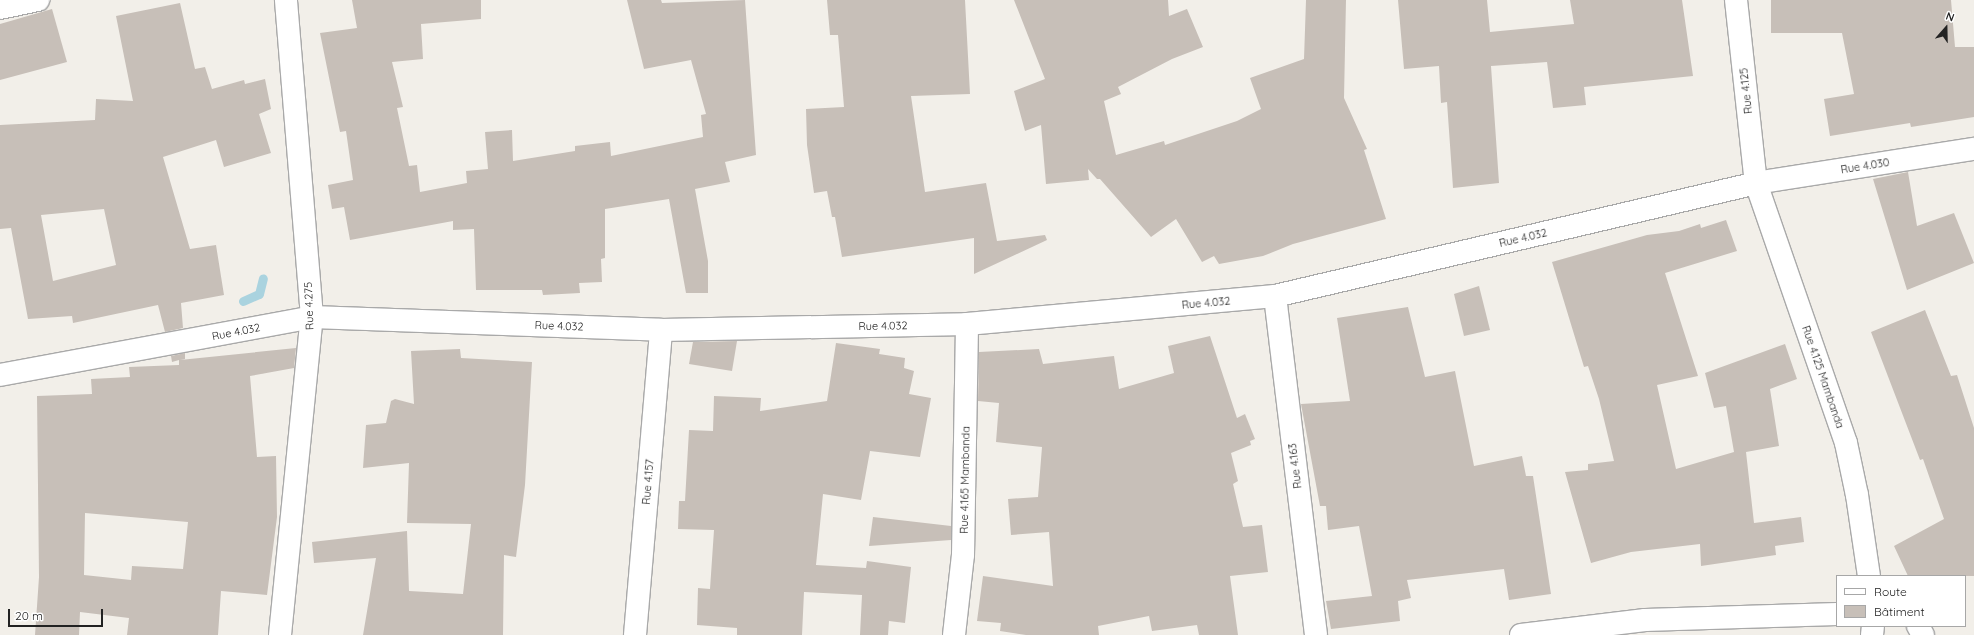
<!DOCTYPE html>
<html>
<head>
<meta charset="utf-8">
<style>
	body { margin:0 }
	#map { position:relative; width:1974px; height:635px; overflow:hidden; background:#f2efe9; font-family:Quicksand,sans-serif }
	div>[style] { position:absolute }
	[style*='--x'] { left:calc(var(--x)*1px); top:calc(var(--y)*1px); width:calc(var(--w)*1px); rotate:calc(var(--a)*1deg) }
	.stream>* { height:9px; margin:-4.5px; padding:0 4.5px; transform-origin:4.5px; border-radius:4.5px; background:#aad3df }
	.building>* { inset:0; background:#c7bfb8 }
	.roads { filter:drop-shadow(1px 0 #a9a9a9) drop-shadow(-1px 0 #a9a9a9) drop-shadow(0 1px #a9a9a9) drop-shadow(0 -1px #a9a9a9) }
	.minor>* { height:22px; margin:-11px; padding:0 11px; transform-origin:11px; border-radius:11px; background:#fff }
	span { translate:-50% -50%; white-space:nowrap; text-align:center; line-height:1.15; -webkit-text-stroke:3px #fff; paint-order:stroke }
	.street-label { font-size:11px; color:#222 }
	.legend { position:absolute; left:1836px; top:575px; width:130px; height:52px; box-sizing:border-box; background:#fff; border:1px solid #a7a7a7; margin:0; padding:5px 7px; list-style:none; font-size:12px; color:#222 }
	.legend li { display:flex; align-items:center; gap:8px; height:20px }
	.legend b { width:20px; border:1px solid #a7a7a7 }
	.north { position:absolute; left:1926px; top:8px; width:40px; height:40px; -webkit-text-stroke:3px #fff; paint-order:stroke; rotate:20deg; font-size:11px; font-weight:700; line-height:16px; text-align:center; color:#222 }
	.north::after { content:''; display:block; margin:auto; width:14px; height:18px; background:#222; clip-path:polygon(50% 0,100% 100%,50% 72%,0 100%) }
	.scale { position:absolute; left:8px; top:609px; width:95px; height:18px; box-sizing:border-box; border:2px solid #222; border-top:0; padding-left:5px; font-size:12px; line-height:14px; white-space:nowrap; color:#222; -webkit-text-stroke:3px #fff; paint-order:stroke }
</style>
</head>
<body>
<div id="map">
	<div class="stream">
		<div style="--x:243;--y:301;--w:17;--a:-24"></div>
		<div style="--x:259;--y:294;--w:16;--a:-76"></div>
	</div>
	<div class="building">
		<div style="clip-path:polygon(352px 0,481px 0,481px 19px,421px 24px,423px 59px,392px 62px,403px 107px,397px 108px,409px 166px,417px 165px,420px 192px,467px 183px,466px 171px,488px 169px,485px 132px,512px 130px,513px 161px,575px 151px,575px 146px,610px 142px,611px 156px,703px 137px,701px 115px,706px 114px,691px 60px,644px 69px,627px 0,661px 0,662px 3px,745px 0,756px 155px,725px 162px,730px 182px,695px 189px,708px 261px,708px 293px,686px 293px,669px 199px,605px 209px,605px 258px,601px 259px,602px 282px,579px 283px,580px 293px,543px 295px,542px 290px,476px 290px,474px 229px,453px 230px,453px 221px,350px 240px,344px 207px,332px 209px,328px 185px,353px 180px,346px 131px,340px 132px,320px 33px,357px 28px)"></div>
		<div style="clip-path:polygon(827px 0,965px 0,970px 94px,911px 96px,925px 192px,986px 183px,997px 241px,1045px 235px,1047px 240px,974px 274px,974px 238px,842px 257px,835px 217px,832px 217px,827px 191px,814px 193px,807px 145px,806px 109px,844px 107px,838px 35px,830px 35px)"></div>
		<div style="clip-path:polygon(1014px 0,1168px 0,1169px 16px,1187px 9px,1203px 47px,1172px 59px,1118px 87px,1121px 94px,1104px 101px,1116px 155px,1164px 141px,1165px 145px,1237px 121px,1261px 109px,1250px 78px,1304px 59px,1306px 0,1346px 0,1344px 98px,1367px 149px,1364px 150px,1386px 219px,1293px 244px,1263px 256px,1219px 264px,1214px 256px,1202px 262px,1176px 219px,1151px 237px,1100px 179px,1097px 179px,1088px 169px,1089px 180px,1046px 184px,1041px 125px,1025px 131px,1014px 91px,1045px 79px)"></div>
		<div style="clip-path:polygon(1398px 0,1487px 0,1490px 32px,1574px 24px,1570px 0,1682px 0,1693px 76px,1584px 87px,1586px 105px,1553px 108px,1547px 62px,1491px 66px,1499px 183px,1453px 188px,1447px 102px,1441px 103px,1439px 66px,1404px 69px)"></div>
		<div style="clip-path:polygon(1771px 0,1951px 0,1955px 47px,1974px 47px,1974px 117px,1911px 127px,1910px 123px,1830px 136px,1824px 99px,1854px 94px,1842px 33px,1771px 33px)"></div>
		<div style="clip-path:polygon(evenodd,180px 3px,195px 69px,205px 67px,212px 89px,244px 80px,245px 84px,265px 79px,271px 109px,259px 114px,271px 153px,224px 167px,216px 140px,163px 157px,190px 249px,216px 245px,224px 295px,181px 303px,183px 328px,165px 332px,158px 305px,73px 323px,72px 316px,28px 319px,11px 228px,0 229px,0 125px,95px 120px,96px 99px,133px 101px,116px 16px,180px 3px,104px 209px,116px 265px,53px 281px,41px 215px,104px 209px)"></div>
		<div style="clip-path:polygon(52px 9px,67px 62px,0 80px,0 24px)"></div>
		<div style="clip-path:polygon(1908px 172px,1917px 226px,1954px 213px,1974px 263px,1907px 290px,1873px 179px)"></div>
		<div style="clip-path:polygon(1726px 220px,1737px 251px,1665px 273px,1698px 376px,1657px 385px,1676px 469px,1734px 452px,1726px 406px,1714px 408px,1705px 373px,1785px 344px,1797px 379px,1770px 389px,1779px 446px,1746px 452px,1754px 523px,1801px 517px,1804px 542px,1775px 546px,1776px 555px,1701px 566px,1700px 544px,1631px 552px,1591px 563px,1565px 472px,1588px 470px,1588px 464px,1614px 461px,1599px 399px,1588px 366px,1584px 367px,1552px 262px,1647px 235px,1679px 231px,1700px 224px,1701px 228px)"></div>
		<div style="clip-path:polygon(1479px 286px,1490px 330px,1464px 336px,1454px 294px)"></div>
		<div style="clip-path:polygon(1408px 307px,1425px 377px,1455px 371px,1474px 466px,1522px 456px,1526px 476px,1533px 476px,1551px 594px,1509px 600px,1504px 569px,1407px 580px,1411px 598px,1398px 601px,1400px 621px,1331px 629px,1326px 601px,1372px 596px,1359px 526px,1328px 530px,1326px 506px,1320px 506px,1301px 404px,1350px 401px,1337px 318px)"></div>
		<div style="clip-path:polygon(1925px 310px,1951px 376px,1957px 375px,1974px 428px,1974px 576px,1908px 576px,1894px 546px,1944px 519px,1923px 459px,1920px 460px,1871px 332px)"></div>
		<div style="clip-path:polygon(1210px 336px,1237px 418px,1245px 414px,1255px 439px,1250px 441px,1251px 445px,1231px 453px,1238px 481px,1233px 484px,1243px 527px,1262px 525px,1268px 572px,1230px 576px,1238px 635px,1199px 635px,1197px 625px,1152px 631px,1149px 616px,1098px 626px,1099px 635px,1026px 635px,1000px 631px,1001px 623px,977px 621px,983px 576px,1053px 586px,1049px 532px,1011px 535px,1008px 499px,1038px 497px,1042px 447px,996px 442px,999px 403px,978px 401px,979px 352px,1039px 349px,1043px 364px,1114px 356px,1119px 389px,1174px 373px,1168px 346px)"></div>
		<div style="clip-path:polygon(737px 341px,732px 371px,689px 364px,693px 342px)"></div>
		<div style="clip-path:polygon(836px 343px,880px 349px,879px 354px,905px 358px,904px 368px,914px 371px,909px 394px,931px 398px,920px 457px,870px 451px,861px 500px,823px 494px,816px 565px,866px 568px,867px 561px,911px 567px,905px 623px,889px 621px,888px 635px,860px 635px,862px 595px,804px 592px,802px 635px,737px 635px,737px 628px,697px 625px,698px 588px,710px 589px,714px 530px,678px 529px,679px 501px,685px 501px,689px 430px,713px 431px,714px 396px,761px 398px,760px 411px,827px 401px)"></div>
		<div style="clip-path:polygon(evenodd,296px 348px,294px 368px,250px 376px,257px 457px,276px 456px,277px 517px,267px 595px,221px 591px,218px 635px,127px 635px,129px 618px,80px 612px,79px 635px,35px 635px,39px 577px,37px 396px,92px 394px,91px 379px,130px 377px,129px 367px,179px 365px,179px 360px,172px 362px,171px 356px,185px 353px,185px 360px,180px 360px,296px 348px,85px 513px,188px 522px,183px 569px,132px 566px,131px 580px,84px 575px,85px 513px)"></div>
		<div style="clip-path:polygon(460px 349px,461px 358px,532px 362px,525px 485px,516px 557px,504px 555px,503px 635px,363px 635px,376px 558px,314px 563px,312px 542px,407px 531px,409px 591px,463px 594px,471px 524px,407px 523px,409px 463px,363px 468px,366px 425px,386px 423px,391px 401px,395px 399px,414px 404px,411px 351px)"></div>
		<div style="clip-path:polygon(873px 517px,951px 526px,951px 540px,869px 546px)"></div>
	</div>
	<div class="roads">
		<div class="minor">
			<div style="--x:1736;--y:0;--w:184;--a:83.8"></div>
			<div style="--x:1756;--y:183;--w:275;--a:70.9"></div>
			<div style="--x:1846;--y:443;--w:53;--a:78.1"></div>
			<div style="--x:1857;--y:495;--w:82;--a:81.6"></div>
			<div style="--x:0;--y:8;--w:39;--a:-12"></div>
			<div style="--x:1275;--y:296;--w:341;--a:83.1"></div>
			<div style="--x:0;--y:375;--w:317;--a:-10.5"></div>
			<div style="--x:312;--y:317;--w:349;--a:2.1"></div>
			<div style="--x:661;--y:330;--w:306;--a:-1.1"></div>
			<div style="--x:967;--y:324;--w:309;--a:-5.2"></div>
			<div style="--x:1275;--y:296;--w:494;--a:-13.2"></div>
			<div style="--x:1756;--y:183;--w:221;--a:-8.9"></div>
			<div style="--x:1918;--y:626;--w:10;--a:61"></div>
			<div style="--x:280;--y:635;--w:320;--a:-84.3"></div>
			<div style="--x:312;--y:317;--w:318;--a:-94.7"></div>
			<div style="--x:635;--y:635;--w:306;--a:-85.1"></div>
			<div style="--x:954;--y:635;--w:81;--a:-83.6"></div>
			<div style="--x:963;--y:555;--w:231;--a:-89"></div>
			<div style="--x:1521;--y:635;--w:125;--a:-6.9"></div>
			<div style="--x:1645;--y:620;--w:192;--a:-1.8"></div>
			<div style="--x:1872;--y:635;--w:9;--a:-84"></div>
		</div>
	</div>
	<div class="street-label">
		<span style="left:1746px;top:91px;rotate:-96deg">Rue 4.125</span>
		<span style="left:1865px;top:166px;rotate:-9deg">Rue 4.030</span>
		<span style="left:1523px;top:238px;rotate:-13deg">Rue 4.032</span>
		<span style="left:1206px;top:303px;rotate:-5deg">Rue 4.032</span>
		<span style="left:309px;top:306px;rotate:-92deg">Rue 4.275</span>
		<span style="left:559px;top:326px;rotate:2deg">Rue 4.032</span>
		<span style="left:883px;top:326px;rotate:-1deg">Rue 4.032</span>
		<span style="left:236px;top:332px;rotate:-11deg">Rue 4.032</span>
		<span style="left:1823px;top:377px;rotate:71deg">Rue 4.125 Mambanda</span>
		<span style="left:1295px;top:466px;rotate:-97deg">Rue 4.163</span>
		<span style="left:965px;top:480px;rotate:-89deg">Rue 4.165 Mambanda</span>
		<span style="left:648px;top:482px;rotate:-85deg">Rue 4.157</span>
	</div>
	<ul class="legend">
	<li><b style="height:5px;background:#fff"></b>Route</li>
	<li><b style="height:11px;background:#c7bfb8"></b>Bâtiment</li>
	</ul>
	<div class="north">N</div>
	<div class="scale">20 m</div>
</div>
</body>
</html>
